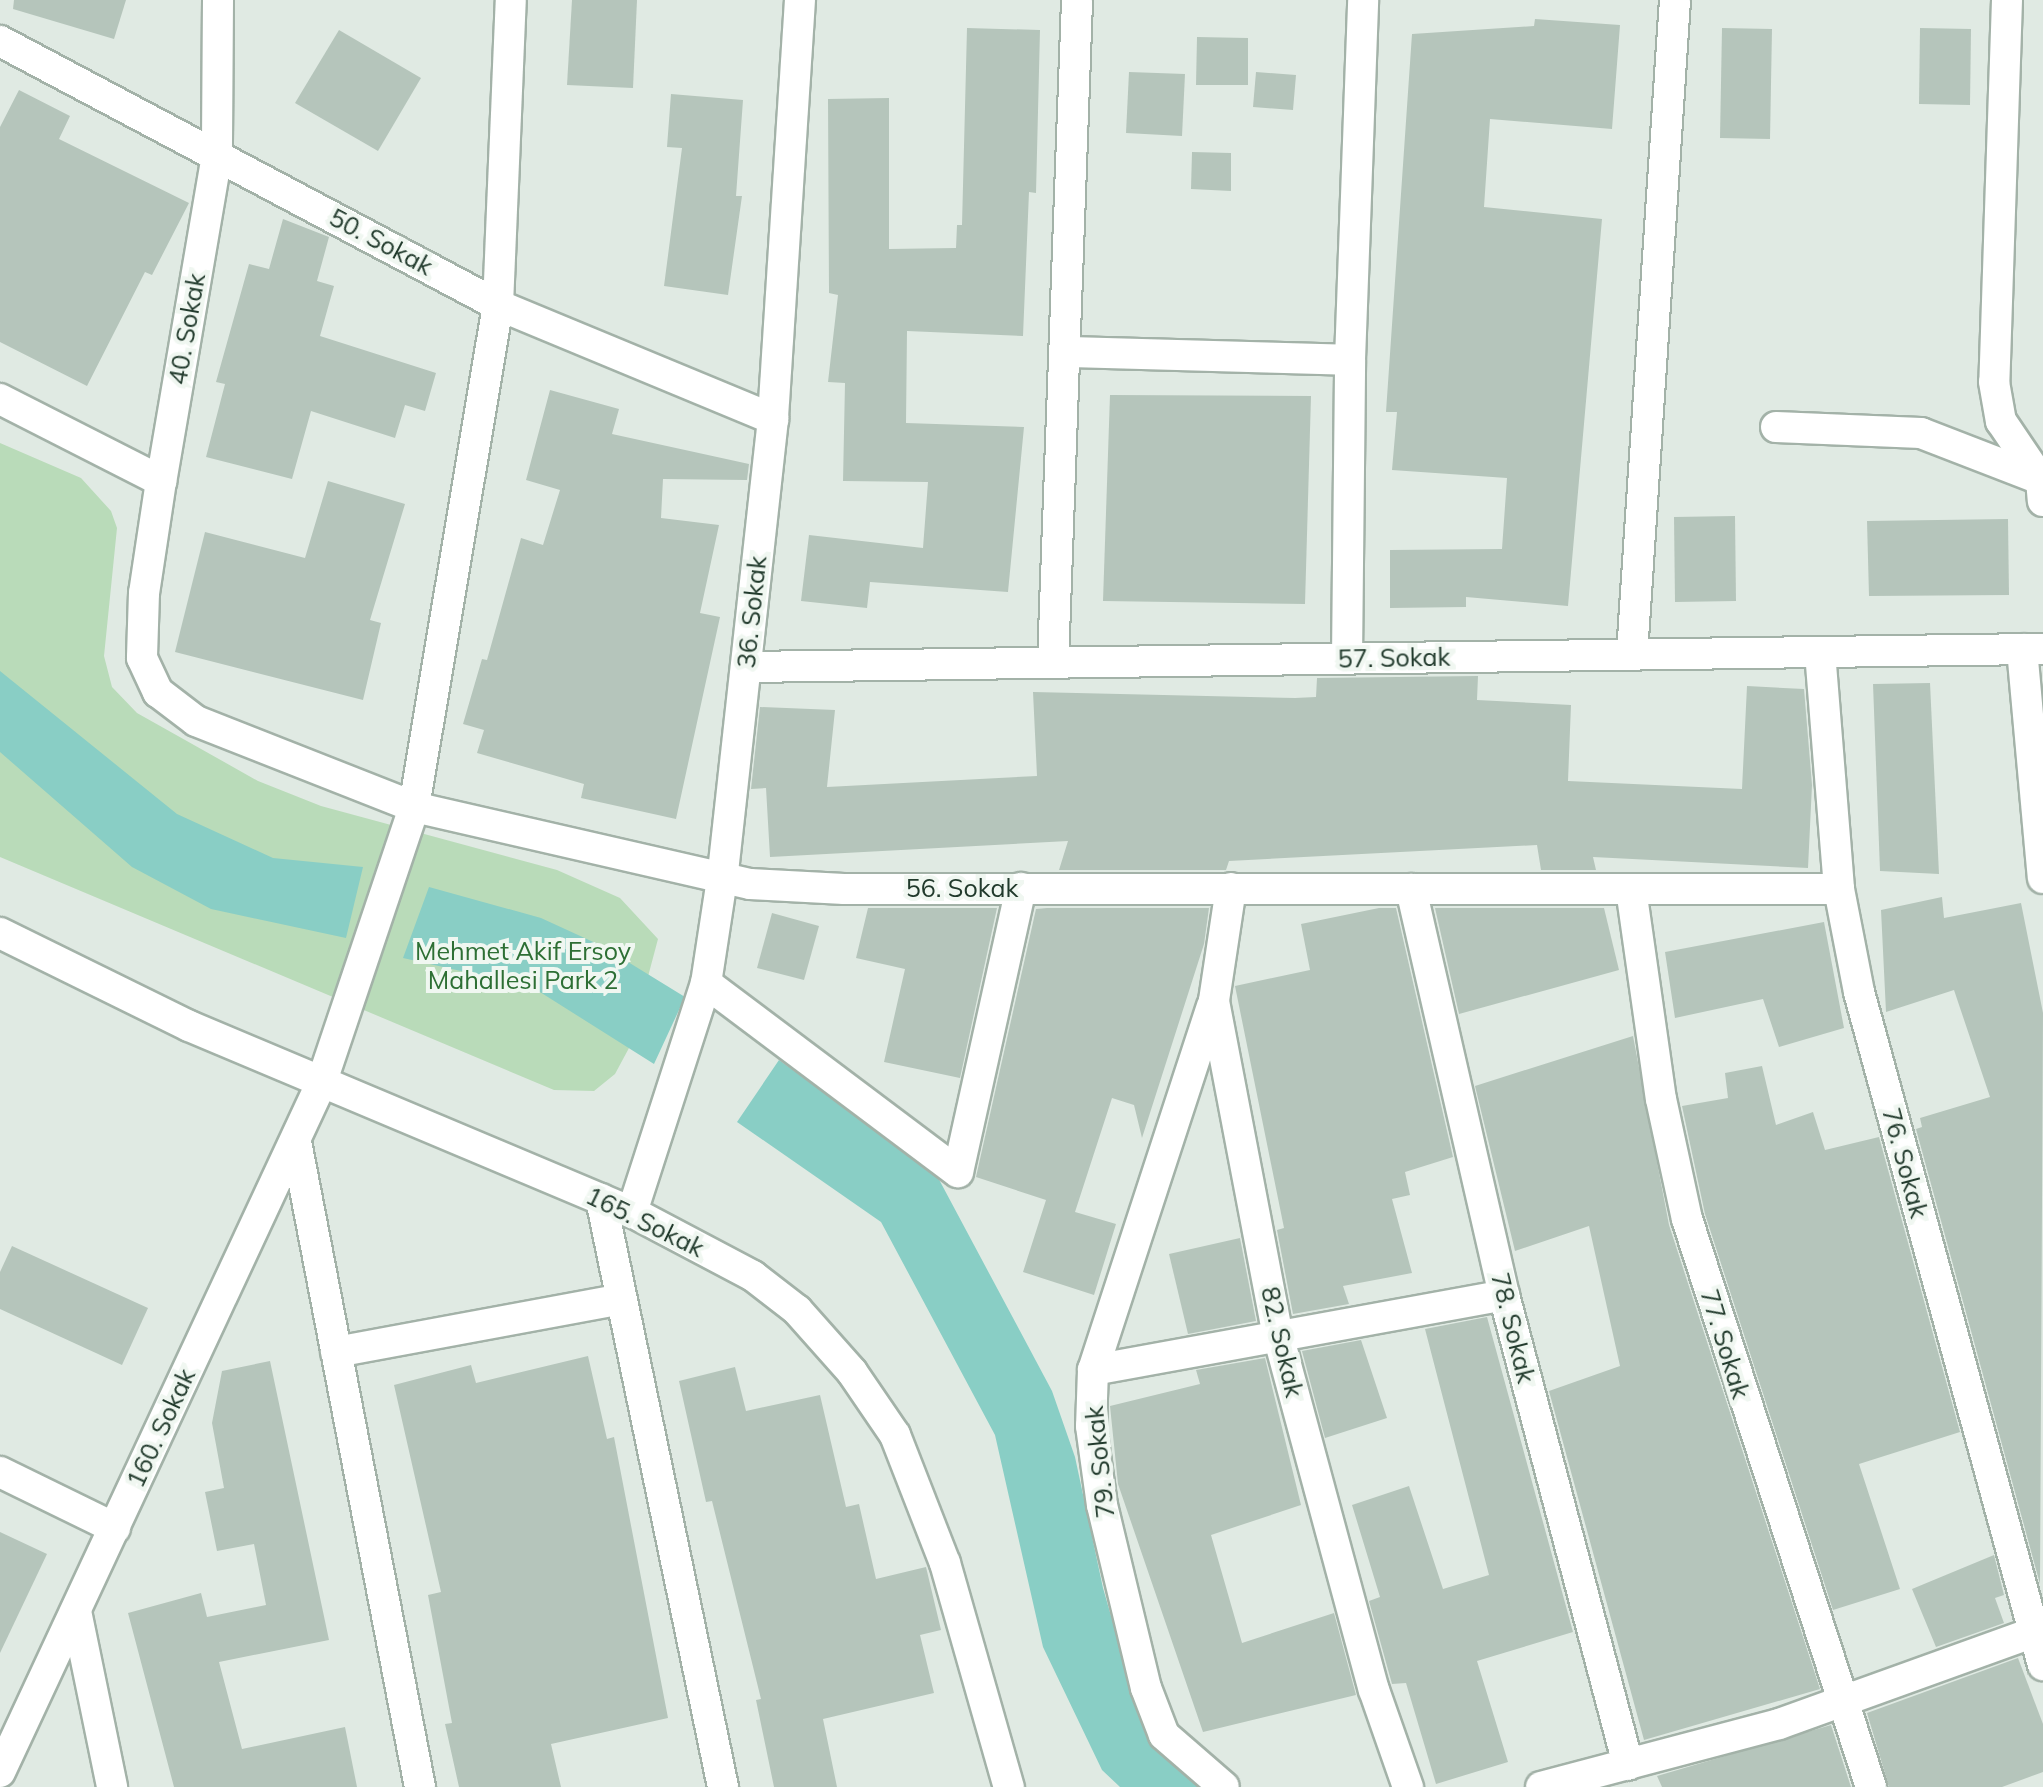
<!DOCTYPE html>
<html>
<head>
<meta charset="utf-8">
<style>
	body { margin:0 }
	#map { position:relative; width:2043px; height:1787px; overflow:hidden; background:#e0eae3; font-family:Mulish,sans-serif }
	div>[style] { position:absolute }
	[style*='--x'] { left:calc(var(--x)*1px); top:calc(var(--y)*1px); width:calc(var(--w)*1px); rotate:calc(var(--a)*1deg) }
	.green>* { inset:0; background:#b9dbb9 }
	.water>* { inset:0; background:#89cec5 }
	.building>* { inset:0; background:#b5c5bb }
	.roads { filter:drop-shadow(2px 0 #a3b2a8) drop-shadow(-2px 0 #a3b2a8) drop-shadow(0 2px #a3b2a8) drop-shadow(0 -2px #a3b2a8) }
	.minor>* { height:30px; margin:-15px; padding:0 15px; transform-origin:15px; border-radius:15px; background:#fff }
	.secondary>* { height:30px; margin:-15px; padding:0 15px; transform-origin:15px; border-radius:15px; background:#fff }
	span { translate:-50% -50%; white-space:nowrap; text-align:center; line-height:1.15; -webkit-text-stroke:8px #f0f7f1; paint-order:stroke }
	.street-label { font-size:25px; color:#213a2c }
	.park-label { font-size:25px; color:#2d6f34 }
</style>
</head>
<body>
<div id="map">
	<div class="green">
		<div style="clip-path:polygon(0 443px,81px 478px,111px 511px,117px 528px,104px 656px,112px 687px,137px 713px,258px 781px,321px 806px,557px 870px,620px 898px,658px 939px,629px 1048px,615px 1074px,594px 1091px,554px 1090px,0 857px)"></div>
	</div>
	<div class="water">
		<div style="clip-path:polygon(0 671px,177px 814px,273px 858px,363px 867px,346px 938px,211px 909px,132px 867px,0 752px)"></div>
		<div style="clip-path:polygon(429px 887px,541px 918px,602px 946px,685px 997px,654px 1064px,532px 987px,403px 958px)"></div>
		<div style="clip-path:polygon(779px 1060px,935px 1172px,1052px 1391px,1075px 1457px,1103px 1588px,1136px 1703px,1204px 1787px,1120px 1787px,1102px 1770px,1043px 1647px,995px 1435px,881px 1222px,737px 1122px)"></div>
	</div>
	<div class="building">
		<div style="clip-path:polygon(14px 0,126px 0,114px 39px,13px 9px)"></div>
		<div style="clip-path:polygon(572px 0,637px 0,633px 88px,567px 85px)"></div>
		<div style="clip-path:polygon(1535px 19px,1620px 25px,1612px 129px,1490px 119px,1484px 207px,1602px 219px,1568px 606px,1466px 597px,1466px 607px,1390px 608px,1390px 550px,1502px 549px,1507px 478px,1392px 470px,1397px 412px,1386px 412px,1412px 34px,1534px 26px)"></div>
		<div style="clip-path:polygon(967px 28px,1040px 30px,1036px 193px,1029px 192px,1023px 336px,907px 331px,906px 423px,1024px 427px,1008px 592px,870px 582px,867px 608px,801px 601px,809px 535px,923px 548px,928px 482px,843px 481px,845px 383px,828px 382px,838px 295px,829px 293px,828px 99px,889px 98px,889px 249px,956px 248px,957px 225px,962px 225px)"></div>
		<div style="clip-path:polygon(1722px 28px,1772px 29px,1770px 139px,1720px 138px)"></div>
		<div style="clip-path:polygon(1920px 28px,1971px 29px,1970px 105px,1919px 104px)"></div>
		<div style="clip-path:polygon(339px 30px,421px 78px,378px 151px,295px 103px)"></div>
		<div style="clip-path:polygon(1197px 37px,1248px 38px,1248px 85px,1196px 85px)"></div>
		<div style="clip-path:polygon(1129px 72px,1185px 74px,1182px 136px,1126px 133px)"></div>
		<div style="clip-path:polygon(1256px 72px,1296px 75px,1293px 110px,1253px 107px)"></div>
		<div style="clip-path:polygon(19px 90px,70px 116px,59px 139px,189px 203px,152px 275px,145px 272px,87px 386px,0 342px,0 127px)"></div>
		<div style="clip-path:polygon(671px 94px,743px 100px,736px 196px,742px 196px,728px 295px,664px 286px,682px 148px,667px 147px)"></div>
		<div style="clip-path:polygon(1192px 152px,1231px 153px,1231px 191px,1191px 189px)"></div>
		<div style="clip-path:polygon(283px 219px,329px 237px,317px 281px,334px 286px,320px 336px,436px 373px,425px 411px,405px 405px,395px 438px,311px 411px,292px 479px,206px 457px,225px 384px,216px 382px,249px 264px,269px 269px)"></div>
		<div style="clip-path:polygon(550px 390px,619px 409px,612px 434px,749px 464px,747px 480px,663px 479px,661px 518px,719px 525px,700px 613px,720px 617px,676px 819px,581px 798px,584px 784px,477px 753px,484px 730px,463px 724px,482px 659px,487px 660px,521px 538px,543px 545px,560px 490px,526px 480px)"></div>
		<div style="clip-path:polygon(1110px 395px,1311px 396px,1305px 604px,1103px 601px)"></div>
		<div style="clip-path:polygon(328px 481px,405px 504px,370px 620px,381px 623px,363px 700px,175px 652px,205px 532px,305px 558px)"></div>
		<div style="clip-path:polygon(1735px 516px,1736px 601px,1675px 602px,1674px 517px)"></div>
		<div style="clip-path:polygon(2008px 519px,2009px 595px,1869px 596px,1867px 521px)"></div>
		<div style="clip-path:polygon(1478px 676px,1477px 700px,1571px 705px,1568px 781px,1742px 789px,1747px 686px,1804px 689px,1812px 785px,1808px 868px,1593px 857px,1596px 870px,1541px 870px,1537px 845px,1229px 861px,1226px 870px,1059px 870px,1068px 841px,770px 857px,766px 788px,751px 789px,760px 707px,835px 710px,827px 787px,1037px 776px,1033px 692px,1295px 698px,1316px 697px,1317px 678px)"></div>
		<div style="clip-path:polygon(1930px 683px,1939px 874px,1880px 871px,1873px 684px)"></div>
		<div style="clip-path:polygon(1942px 897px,1944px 918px,2021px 903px,2043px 1013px,2040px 1584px,1916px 1129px,1922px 1127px,1920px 1118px,1990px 1097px,1954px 990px,1886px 1012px,1881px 910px)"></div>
		<div style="clip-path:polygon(868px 908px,997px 908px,960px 1078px,884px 1062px,905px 969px,856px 958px)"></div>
		<div style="clip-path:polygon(1047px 908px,1209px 908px,1204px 944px,1142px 1138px,1134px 1105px,1112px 1098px,1075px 1212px,1116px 1224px,1094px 1295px,1023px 1272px,1046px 1200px,976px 1177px,1036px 909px)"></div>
		<div style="clip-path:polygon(1379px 908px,1396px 908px,1453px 1157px,1405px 1172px,1410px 1195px,1392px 1199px,1412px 1273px,1343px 1286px,1349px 1304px,1293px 1314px,1277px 1230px,1284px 1228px,1235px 986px,1310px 970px,1301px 924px)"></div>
		<div style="clip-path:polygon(1435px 908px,1604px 908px,1619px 970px,1459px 1014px)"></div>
		<div style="clip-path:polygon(772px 913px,819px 926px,804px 980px,757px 968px)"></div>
		<div style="clip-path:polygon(1824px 922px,1844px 1028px,1779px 1047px,1763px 999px,1675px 1018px,1665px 952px)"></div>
		<div style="clip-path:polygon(1633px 1036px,1669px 1225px,1820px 1689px,1644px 1740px,1549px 1391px,1620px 1366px,1589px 1226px,1515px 1251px,1475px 1086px)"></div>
		<div style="clip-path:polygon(1762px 1066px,1776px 1125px,1813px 1112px,1825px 1150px,1879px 1137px,1960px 1432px,1859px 1464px,1900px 1589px,1833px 1610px,1705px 1214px,1682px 1106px,1728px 1098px,1725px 1073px)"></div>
		<div style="clip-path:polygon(1240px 1238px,1256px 1321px,1188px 1334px,1169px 1254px)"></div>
		<div style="clip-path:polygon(12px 1246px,148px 1308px,122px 1365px,0 1309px,0 1272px)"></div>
		<div style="clip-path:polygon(1487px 1317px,1573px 1632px,1477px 1661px,1508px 1762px,1436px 1784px,1406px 1683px,1392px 1684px,1369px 1601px,1380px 1597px,1352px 1505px,1409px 1486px,1443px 1589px,1489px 1575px,1425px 1329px)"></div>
		<div style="clip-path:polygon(1361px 1340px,1387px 1418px,1325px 1438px,1302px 1351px)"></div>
		<div style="clip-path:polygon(588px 1356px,607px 1439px,614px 1437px,668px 1718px,551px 1744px,561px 1787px,459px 1787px,445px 1724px,452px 1723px,428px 1595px,441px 1592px,394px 1385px,471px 1365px,476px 1383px)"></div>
		<div style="clip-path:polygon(1265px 1358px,1301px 1505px,1211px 1535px,1242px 1643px,1334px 1613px,1356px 1695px,1203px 1732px,1118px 1484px,1110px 1406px,1200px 1384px,1196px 1370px)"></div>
		<div style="clip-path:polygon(270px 1361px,329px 1640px,219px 1662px,242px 1749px,345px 1727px,357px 1787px,174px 1787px,128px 1613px,201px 1593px,207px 1617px,266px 1605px,254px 1544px,217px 1551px,205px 1492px,224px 1488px,212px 1423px,222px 1371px)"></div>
		<div style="clip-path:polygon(735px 1367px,746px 1411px,820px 1395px,846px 1507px,859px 1504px,876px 1579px,926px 1567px,941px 1630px,920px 1635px,934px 1693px,823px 1719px,837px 1787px,774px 1787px,756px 1700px,761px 1699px,712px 1501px,706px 1502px,679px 1381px)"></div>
		<div style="clip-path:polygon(0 1532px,47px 1554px,0 1653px)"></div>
		<div style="clip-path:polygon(1994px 1555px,2004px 1595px,1995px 1598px,2004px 1623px,1936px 1647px,1912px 1589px)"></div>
		<div style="clip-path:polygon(2018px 1658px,2043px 1724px,2043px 1772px,2002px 1787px,1889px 1787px,1867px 1713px)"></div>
		<div style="clip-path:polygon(1831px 1725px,1851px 1787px,1662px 1787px,1657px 1776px)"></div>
	</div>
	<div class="roads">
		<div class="minor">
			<div style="--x:218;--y:0;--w:155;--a:90.4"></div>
			<div style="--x:217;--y:155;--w:331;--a:99.7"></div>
			<div style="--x:161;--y:481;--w:113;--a:98.6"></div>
			<div style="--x:144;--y:593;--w:65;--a:91.8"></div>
			<div style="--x:142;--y:658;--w:38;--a:65"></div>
			<div style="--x:158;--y:692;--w:48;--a:37.3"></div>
			<div style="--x:196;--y:721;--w:234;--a:21.5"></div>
			<div style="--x:414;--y:807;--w:345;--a:12.9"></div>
			<div style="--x:750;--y:884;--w:94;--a:3"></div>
			<div style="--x:844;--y:889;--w:995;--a:0"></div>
			<div style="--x:2007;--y:0;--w:382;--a:91.9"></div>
			<div style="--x:1994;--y:382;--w:40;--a:80"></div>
			<div style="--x:2001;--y:421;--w:71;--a:55.9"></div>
			<div style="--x:2041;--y:480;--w:21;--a:85"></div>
			<div style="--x:0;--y:41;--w:564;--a:27.93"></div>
			<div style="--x:498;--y:305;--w:298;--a:22.5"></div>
			<div style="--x:1067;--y:352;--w:283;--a:1.6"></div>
			<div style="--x:0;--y:399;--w:181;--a:27"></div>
			<div style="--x:1776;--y:427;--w:145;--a:2.4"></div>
			<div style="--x:1921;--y:433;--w:131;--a:21.1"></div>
			<div style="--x:2022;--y:649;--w:230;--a:84.8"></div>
			<div style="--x:1820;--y:652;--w:238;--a:85.4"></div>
			<div style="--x:1839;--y:889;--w:105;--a:79"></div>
			<div style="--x:1859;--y:992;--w:698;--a:74.71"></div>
			<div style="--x:1632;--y:654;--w:655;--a:-86.24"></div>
			<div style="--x:1347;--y:659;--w:299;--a:-89.4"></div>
			<div style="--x:1350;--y:360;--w:360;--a:-87.9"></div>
			<div style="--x:1053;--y:662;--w:662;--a:-87.92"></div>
			<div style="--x:746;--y:667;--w:1297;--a:-0.8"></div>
			<div style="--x:1231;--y:888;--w:114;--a:98.6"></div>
			<div style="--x:1214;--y:1001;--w:340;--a:79.2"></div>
			<div style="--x:1278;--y:1335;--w:368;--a:74.9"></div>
			<div style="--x:1374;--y:1690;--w:103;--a:70.7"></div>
			<div style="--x:1411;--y:889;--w:417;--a:77.1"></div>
			<div style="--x:1504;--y:1295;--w:486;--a:75.2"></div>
			<div style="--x:1631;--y:889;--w:212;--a:81.9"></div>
			<div style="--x:1661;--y:1099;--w:123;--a:77.8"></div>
			<div style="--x:1687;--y:1219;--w:597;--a:72.05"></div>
			<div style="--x:0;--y:933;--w:211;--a:26.2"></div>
			<div style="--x:189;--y:1026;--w:480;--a:22.8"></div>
			<div style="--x:706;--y:983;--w:315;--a:36.9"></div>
			<div style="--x:958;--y:1172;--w:291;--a:-77.5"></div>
			<div style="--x:1212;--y:1006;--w:383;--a:108.1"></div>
			<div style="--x:1093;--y:1370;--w:56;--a:92"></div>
			<div style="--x:1091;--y:1426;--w:80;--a:82.1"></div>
			<div style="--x:1102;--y:1505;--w:188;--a:76.5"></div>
			<div style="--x:1146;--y:1688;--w:50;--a:69"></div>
			<div style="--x:1164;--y:1735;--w:79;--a:40.9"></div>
			<div style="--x:296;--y:1142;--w:657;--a:79.12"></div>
			<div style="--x:601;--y:1199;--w:601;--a:78.28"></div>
			<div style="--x:336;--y:1352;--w:290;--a:-10.5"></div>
			<div style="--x:1093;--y:1370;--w:418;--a:-10.3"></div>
			<div style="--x:0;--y:1472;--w:128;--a:26"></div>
			<div style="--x:76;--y:1611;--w:180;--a:78.4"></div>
			<div style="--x:0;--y:1772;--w:759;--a:-64.99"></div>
			<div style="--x:321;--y:1084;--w:292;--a:-71.4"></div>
			<div style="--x:414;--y:807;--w:509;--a:-80.5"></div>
			<div style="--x:498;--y:305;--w:305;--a:-87.6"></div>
			<div style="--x:1541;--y:1787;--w:246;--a:-14.8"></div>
			<div style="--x:1779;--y:1724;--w:281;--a:-19.8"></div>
		</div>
		<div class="secondary">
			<div style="--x:800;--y:0;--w:420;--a:93.7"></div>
			<div style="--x:773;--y:419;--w:463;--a:96.3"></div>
			<div style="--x:722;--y:879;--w:105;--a:98.7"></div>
			<div style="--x:706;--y:983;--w:241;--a:107.9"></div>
			<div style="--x:632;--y:1212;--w:137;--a:27.9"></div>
			<div style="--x:753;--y:1276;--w:56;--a:37.7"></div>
			<div style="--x:797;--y:1310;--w:83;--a:48.4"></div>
			<div style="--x:852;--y:1372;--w:76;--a:55.7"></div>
			<div style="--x:895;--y:1435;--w:137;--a:68.7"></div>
			<div style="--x:945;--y:1563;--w:233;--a:74.1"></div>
		</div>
	</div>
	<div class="street-label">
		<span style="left:381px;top:242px;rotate:28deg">50. Sokak</span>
		<span style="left:187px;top:329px;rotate:-80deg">40. Sokak</span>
		<span style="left:752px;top:612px;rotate:-84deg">36. Sokak</span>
		<span style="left:1394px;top:658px;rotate:-1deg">57. Sokak</span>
		<span style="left:962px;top:888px">56. Sokak</span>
		<span style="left:1905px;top:1163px;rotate:75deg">76. Sokak</span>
		<span style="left:645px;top:1222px;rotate:26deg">165. Sokak</span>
		<span style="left:1513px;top:1328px;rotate:76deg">78. Sokak</span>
		<span style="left:1282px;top:1342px;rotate:77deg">82. Sokak</span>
		<span style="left:1725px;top:1344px;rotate:73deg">77. Sokak</span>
		<span style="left:161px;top:1428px;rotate:-65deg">160. Sokak</span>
		<span style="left:1100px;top:1462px;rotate:-96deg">79. Sokak</span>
	</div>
	<div class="park-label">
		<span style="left:523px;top:966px">Mehmet Akif Ersoy<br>Mahallesi Park 2</span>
	</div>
</div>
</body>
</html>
